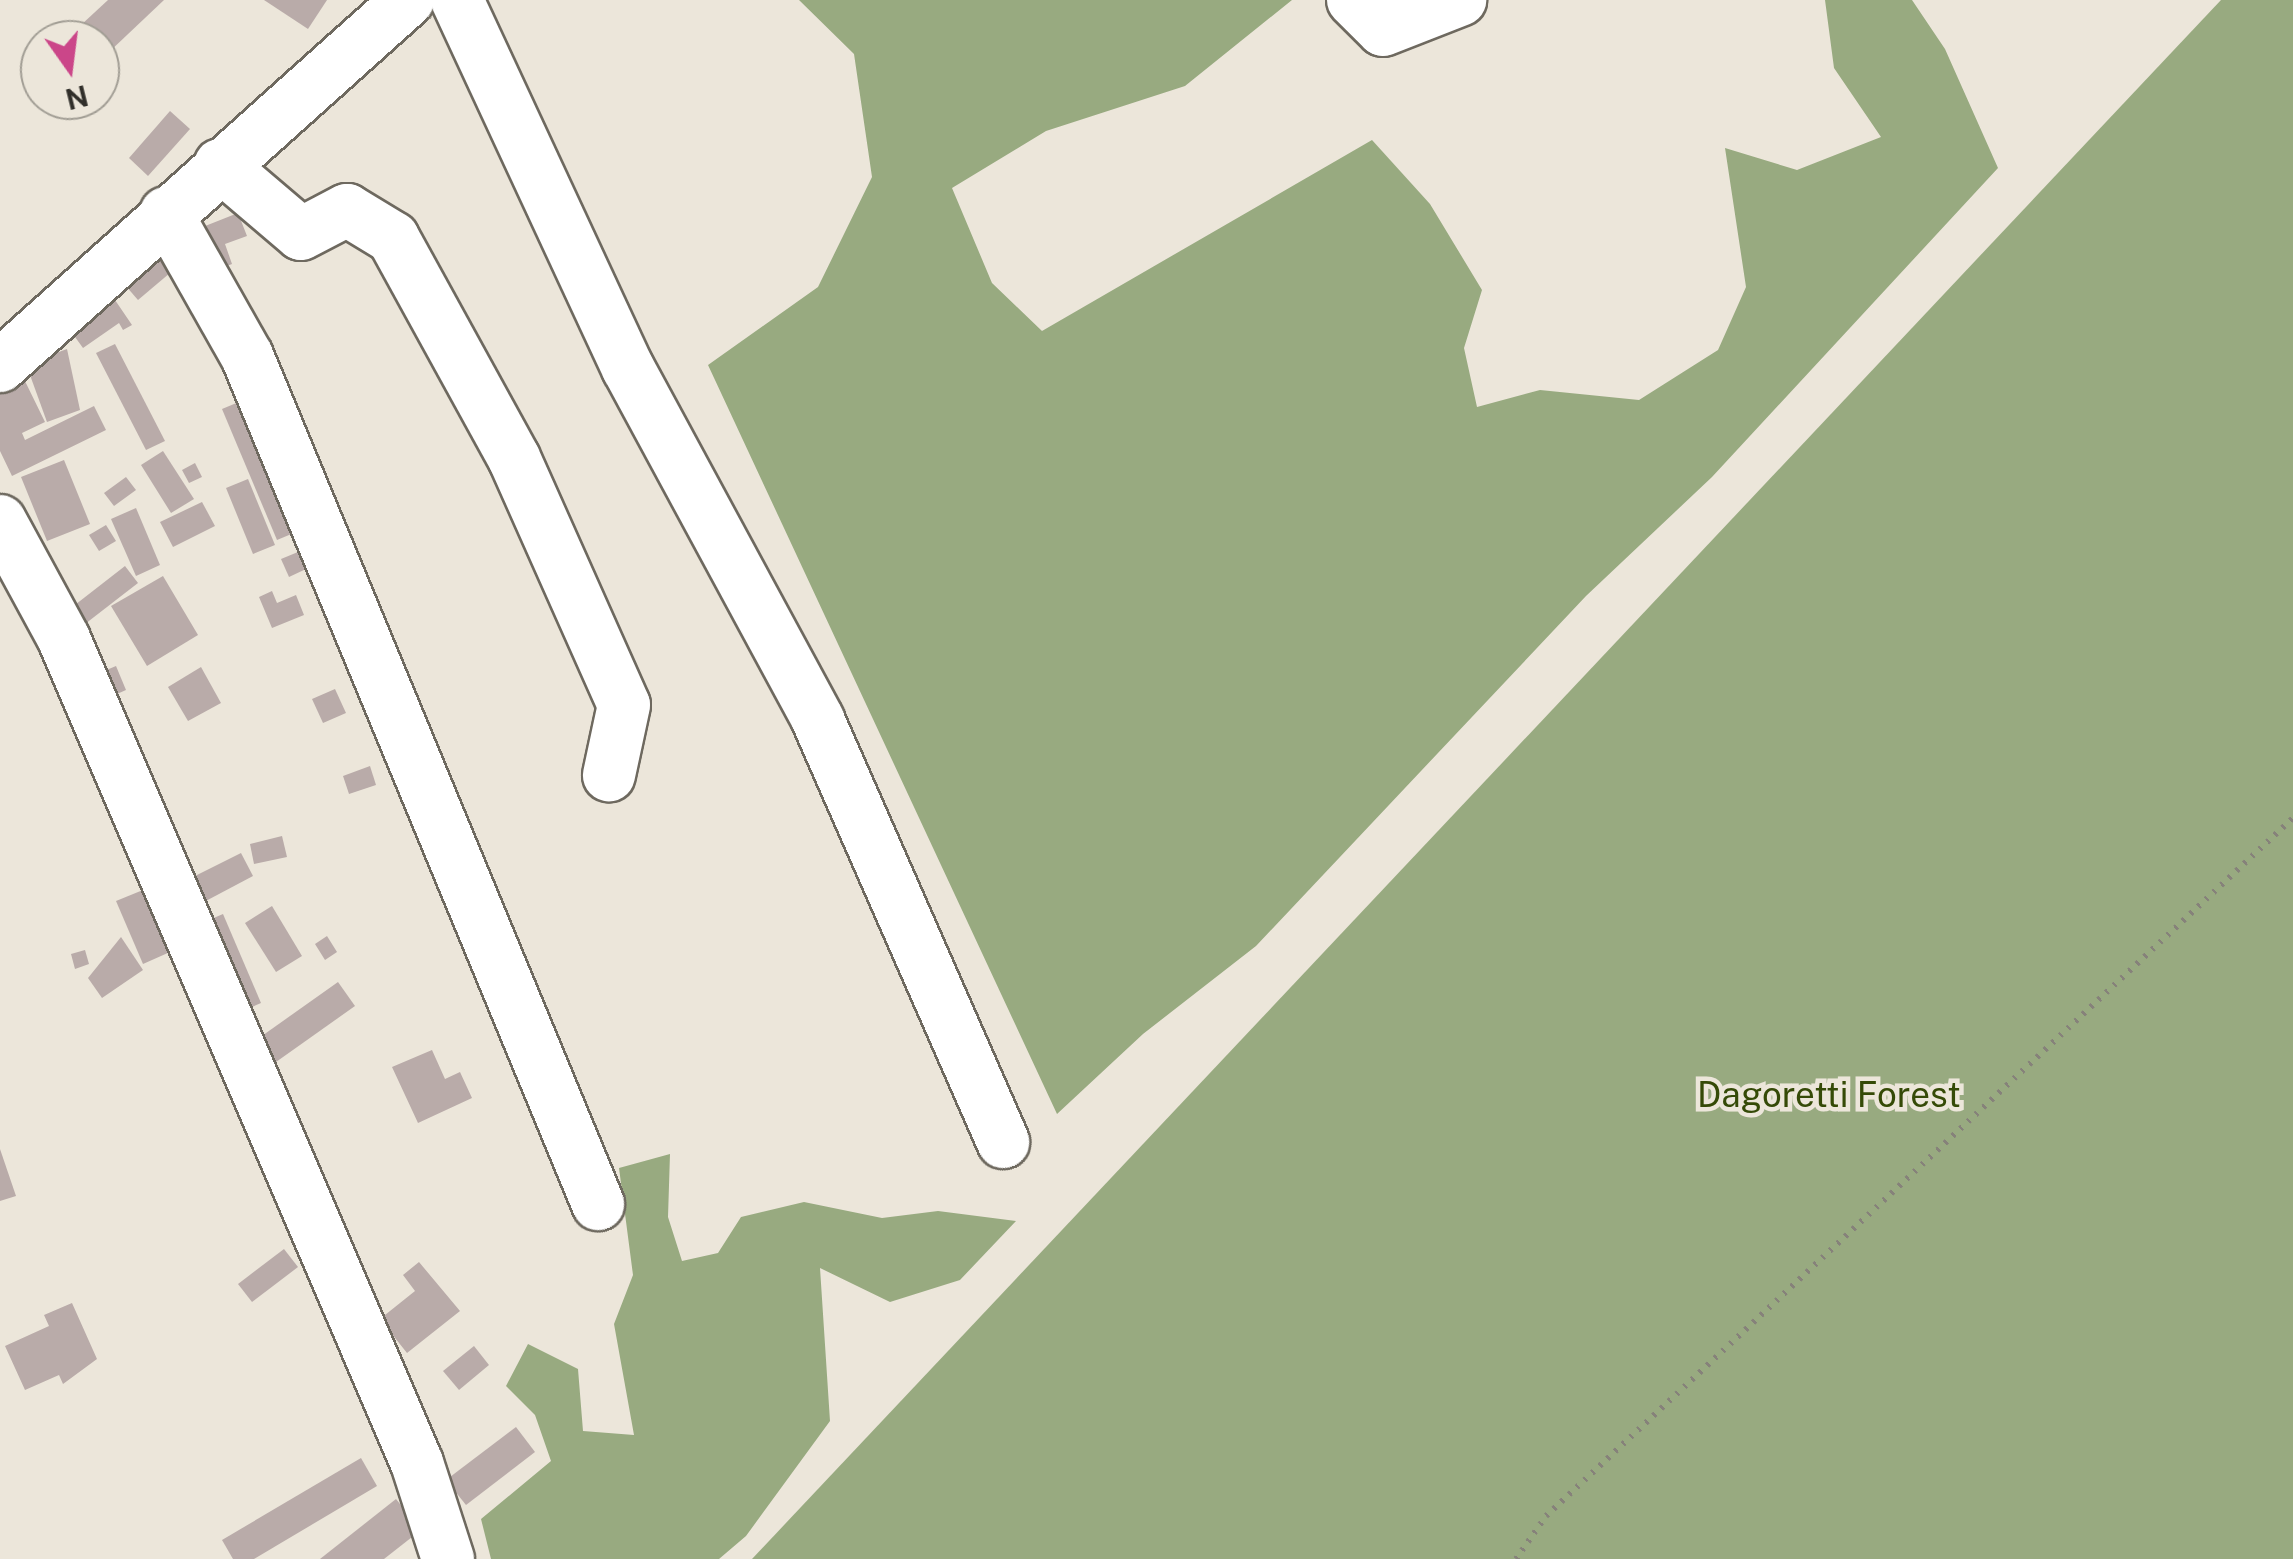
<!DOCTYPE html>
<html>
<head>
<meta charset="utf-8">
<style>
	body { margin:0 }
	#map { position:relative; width:2293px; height:1559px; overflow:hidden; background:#ece6da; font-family:"Public Sans",sans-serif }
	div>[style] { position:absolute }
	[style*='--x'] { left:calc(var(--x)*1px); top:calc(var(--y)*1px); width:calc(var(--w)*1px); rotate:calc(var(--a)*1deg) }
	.forest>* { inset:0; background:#98aa80 }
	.building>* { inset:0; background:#b9aba9 }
	.path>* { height:6px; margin-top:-3px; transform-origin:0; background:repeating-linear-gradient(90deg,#86827a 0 2.5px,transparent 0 10.5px) }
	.roads { filter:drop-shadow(2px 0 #6e695f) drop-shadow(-2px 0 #6e695f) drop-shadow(0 2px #6e695f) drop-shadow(0 -2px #6e695f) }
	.minor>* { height:52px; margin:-26px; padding:0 26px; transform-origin:26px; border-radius:26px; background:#fff }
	span { translate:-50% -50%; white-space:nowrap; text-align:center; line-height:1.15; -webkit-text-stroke:9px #ece6da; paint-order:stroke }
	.park-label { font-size:35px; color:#354a07 }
	.north { position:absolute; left:20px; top:20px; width:100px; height:100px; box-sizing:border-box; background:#ece6da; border:2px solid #a19d94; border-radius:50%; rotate:166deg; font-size:28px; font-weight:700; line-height:40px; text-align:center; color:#312f2a }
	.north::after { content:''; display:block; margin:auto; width:35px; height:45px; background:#cb4689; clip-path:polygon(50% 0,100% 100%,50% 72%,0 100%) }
</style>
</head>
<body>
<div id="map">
	<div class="forest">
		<div style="clip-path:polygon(799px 0,1292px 0,1185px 86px,1046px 131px,952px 188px,992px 283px,1042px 331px,1372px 140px,1430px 204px,1482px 290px,1464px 348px,1477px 407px,1540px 390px,1639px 400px,1718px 350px,1746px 287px,1725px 148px,1797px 170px,1881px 137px,1834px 68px,1825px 0,1912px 0,1945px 49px,1998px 168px,1712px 477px,1586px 596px,1256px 946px,1143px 1034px,1057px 1114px,708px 365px,818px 287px,872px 177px,854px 54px)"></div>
		<div style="clip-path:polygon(2221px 0,2293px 0,2293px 1559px,752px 1559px)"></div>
		<div style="clip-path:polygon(670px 1154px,668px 1217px,682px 1261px,718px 1253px,741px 1217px,804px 1202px,882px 1218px,938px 1211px,1016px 1221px,960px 1280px,890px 1302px,820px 1268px,830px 1421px,746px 1536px,719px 1559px,491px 1559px,481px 1519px,551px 1461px,535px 1415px,506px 1386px,528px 1344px,578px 1369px,583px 1431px,634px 1435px,614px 1324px,633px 1275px,619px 1168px)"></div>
	</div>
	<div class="building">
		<div style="clip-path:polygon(108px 0,164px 0,108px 53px,81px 25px)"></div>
		<div style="clip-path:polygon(264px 0,327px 0,308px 29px)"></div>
		<div style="clip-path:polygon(170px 111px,190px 129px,148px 176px,129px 158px)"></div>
		<div style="clip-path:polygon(238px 213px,247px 236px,225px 244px,232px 264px,206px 274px,190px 232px)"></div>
		<div style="clip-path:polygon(163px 239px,183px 262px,138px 300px,118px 277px)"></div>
		<div style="clip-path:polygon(115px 300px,132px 325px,123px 330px,119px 323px,83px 348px,70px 330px)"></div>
		<div style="clip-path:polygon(115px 344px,165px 441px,146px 450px,96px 353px)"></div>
		<div style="clip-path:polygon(67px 349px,80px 410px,47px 422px,26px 364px)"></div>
		<div style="clip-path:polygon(22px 375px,45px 422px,22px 433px,25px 440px,94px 406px,106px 430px,12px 476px,0 451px,0 386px)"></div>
		<div style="clip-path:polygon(246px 399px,301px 530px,277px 540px,222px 409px)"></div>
		<div style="clip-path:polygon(163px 451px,194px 499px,171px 513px,141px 465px)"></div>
		<div style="clip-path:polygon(64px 460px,90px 524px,47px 541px,21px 477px)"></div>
		<div style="clip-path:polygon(195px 463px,202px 477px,189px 483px,182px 470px)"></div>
		<div style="clip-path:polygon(126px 477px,136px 490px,114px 506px,104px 493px)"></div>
		<div style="clip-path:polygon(248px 479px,275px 545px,253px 554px,226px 488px)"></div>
		<div style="clip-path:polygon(202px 502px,215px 526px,173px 547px,160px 522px)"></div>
		<div style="clip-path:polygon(136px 508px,160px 565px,136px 576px,111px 519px)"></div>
		<div style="clip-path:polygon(106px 525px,116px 541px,99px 551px,89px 535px)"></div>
		<div style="clip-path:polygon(298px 552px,306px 569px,289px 577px,281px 559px)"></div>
		<div style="clip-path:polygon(125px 566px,138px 583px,85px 624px,71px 608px)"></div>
		<div style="clip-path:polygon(163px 576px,198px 635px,147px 666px,111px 606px)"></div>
		<div style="clip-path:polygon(272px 591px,277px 603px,296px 595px,304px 615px,272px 628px,259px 597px)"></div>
		<div style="clip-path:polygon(116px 666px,126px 690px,108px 698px,97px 674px)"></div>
		<div style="clip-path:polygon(201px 667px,221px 703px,188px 721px,168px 687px)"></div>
		<div style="clip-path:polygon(335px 689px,346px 713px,323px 723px,312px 699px)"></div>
		<div style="clip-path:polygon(370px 766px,376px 785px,349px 794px,343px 776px)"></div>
		<div style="clip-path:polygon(282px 836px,287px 857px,254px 864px,250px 844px)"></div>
		<div style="clip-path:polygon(241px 853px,253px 876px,202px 903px,189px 879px)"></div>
		<div style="clip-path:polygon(143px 890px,170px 952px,143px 964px,116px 901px)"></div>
		<div style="clip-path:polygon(272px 906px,302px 956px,276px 972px,245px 923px)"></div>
		<div style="clip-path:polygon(223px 914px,261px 1003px,233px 1015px,195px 926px)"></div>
		<div style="clip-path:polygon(327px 936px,337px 952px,325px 960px,315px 944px)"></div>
		<div style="clip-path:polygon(121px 937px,143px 970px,102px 998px,88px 978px)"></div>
		<div style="clip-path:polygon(85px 950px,89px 964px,75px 969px,71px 954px)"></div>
		<div style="clip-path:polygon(338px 982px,355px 1006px,276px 1062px,259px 1038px)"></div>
		<div style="clip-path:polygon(432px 1050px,445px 1079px,460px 1072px,472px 1098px,418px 1123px,392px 1067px)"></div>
		<div style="clip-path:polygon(0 1149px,16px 1196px,0 1201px)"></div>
		<div style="clip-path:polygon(284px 1249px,298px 1267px,252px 1302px,238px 1284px)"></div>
		<div style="clip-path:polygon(419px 1262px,460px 1311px,407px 1353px,380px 1319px,415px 1291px,403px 1275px)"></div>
		<div style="clip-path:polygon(72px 1303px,97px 1359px,63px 1384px,59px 1375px,25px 1390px,5px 1346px,49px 1326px,44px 1315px)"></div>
		<div style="clip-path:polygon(474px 1346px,489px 1365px,459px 1390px,443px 1371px)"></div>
		<div style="clip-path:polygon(516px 1427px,535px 1452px,466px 1505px,446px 1480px)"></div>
		<div style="clip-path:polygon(361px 1458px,377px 1486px,254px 1559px,233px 1559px,222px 1540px)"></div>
		<div style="clip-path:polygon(396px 1499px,421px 1530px,384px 1559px,320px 1559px)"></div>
	</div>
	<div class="path">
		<div style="--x:1516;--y:1559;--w:52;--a:-55.1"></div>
		<div style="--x:1546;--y:1516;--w:1022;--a:-43.06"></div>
	</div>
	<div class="roads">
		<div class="minor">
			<div style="--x:457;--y:0;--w:406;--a:65.1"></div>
			<div style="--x:628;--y:368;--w:400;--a:61.6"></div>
			<div style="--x:818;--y:720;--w:461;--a:66.3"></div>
			<div style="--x:1353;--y:0;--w:42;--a:45"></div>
			<div style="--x:1383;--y:30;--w:83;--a:-21.3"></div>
			<div style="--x:220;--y:165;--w:106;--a:40.4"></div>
			<div style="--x:301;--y:234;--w:52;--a:-27.6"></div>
			<div style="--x:347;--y:210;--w:54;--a:31.3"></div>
			<div style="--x:393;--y:238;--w:251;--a:61.2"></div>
			<div style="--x:514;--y:458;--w:270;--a:66"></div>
			<div style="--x:624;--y:705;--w:72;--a:102.1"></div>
			<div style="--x:166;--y:213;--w:164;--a:60.5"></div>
			<div style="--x:247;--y:356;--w:918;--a:67.51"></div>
			<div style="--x:0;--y:366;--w:548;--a:-41.89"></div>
			<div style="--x:0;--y:521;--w:134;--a:61.5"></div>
			<div style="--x:64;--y:639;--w:896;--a:66.81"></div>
			<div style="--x:417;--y:1463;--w:101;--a:72.1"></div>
		</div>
	</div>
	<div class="park-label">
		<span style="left:1829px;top:1095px">Dagoretti Forest</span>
	</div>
	<div class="north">N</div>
</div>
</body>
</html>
